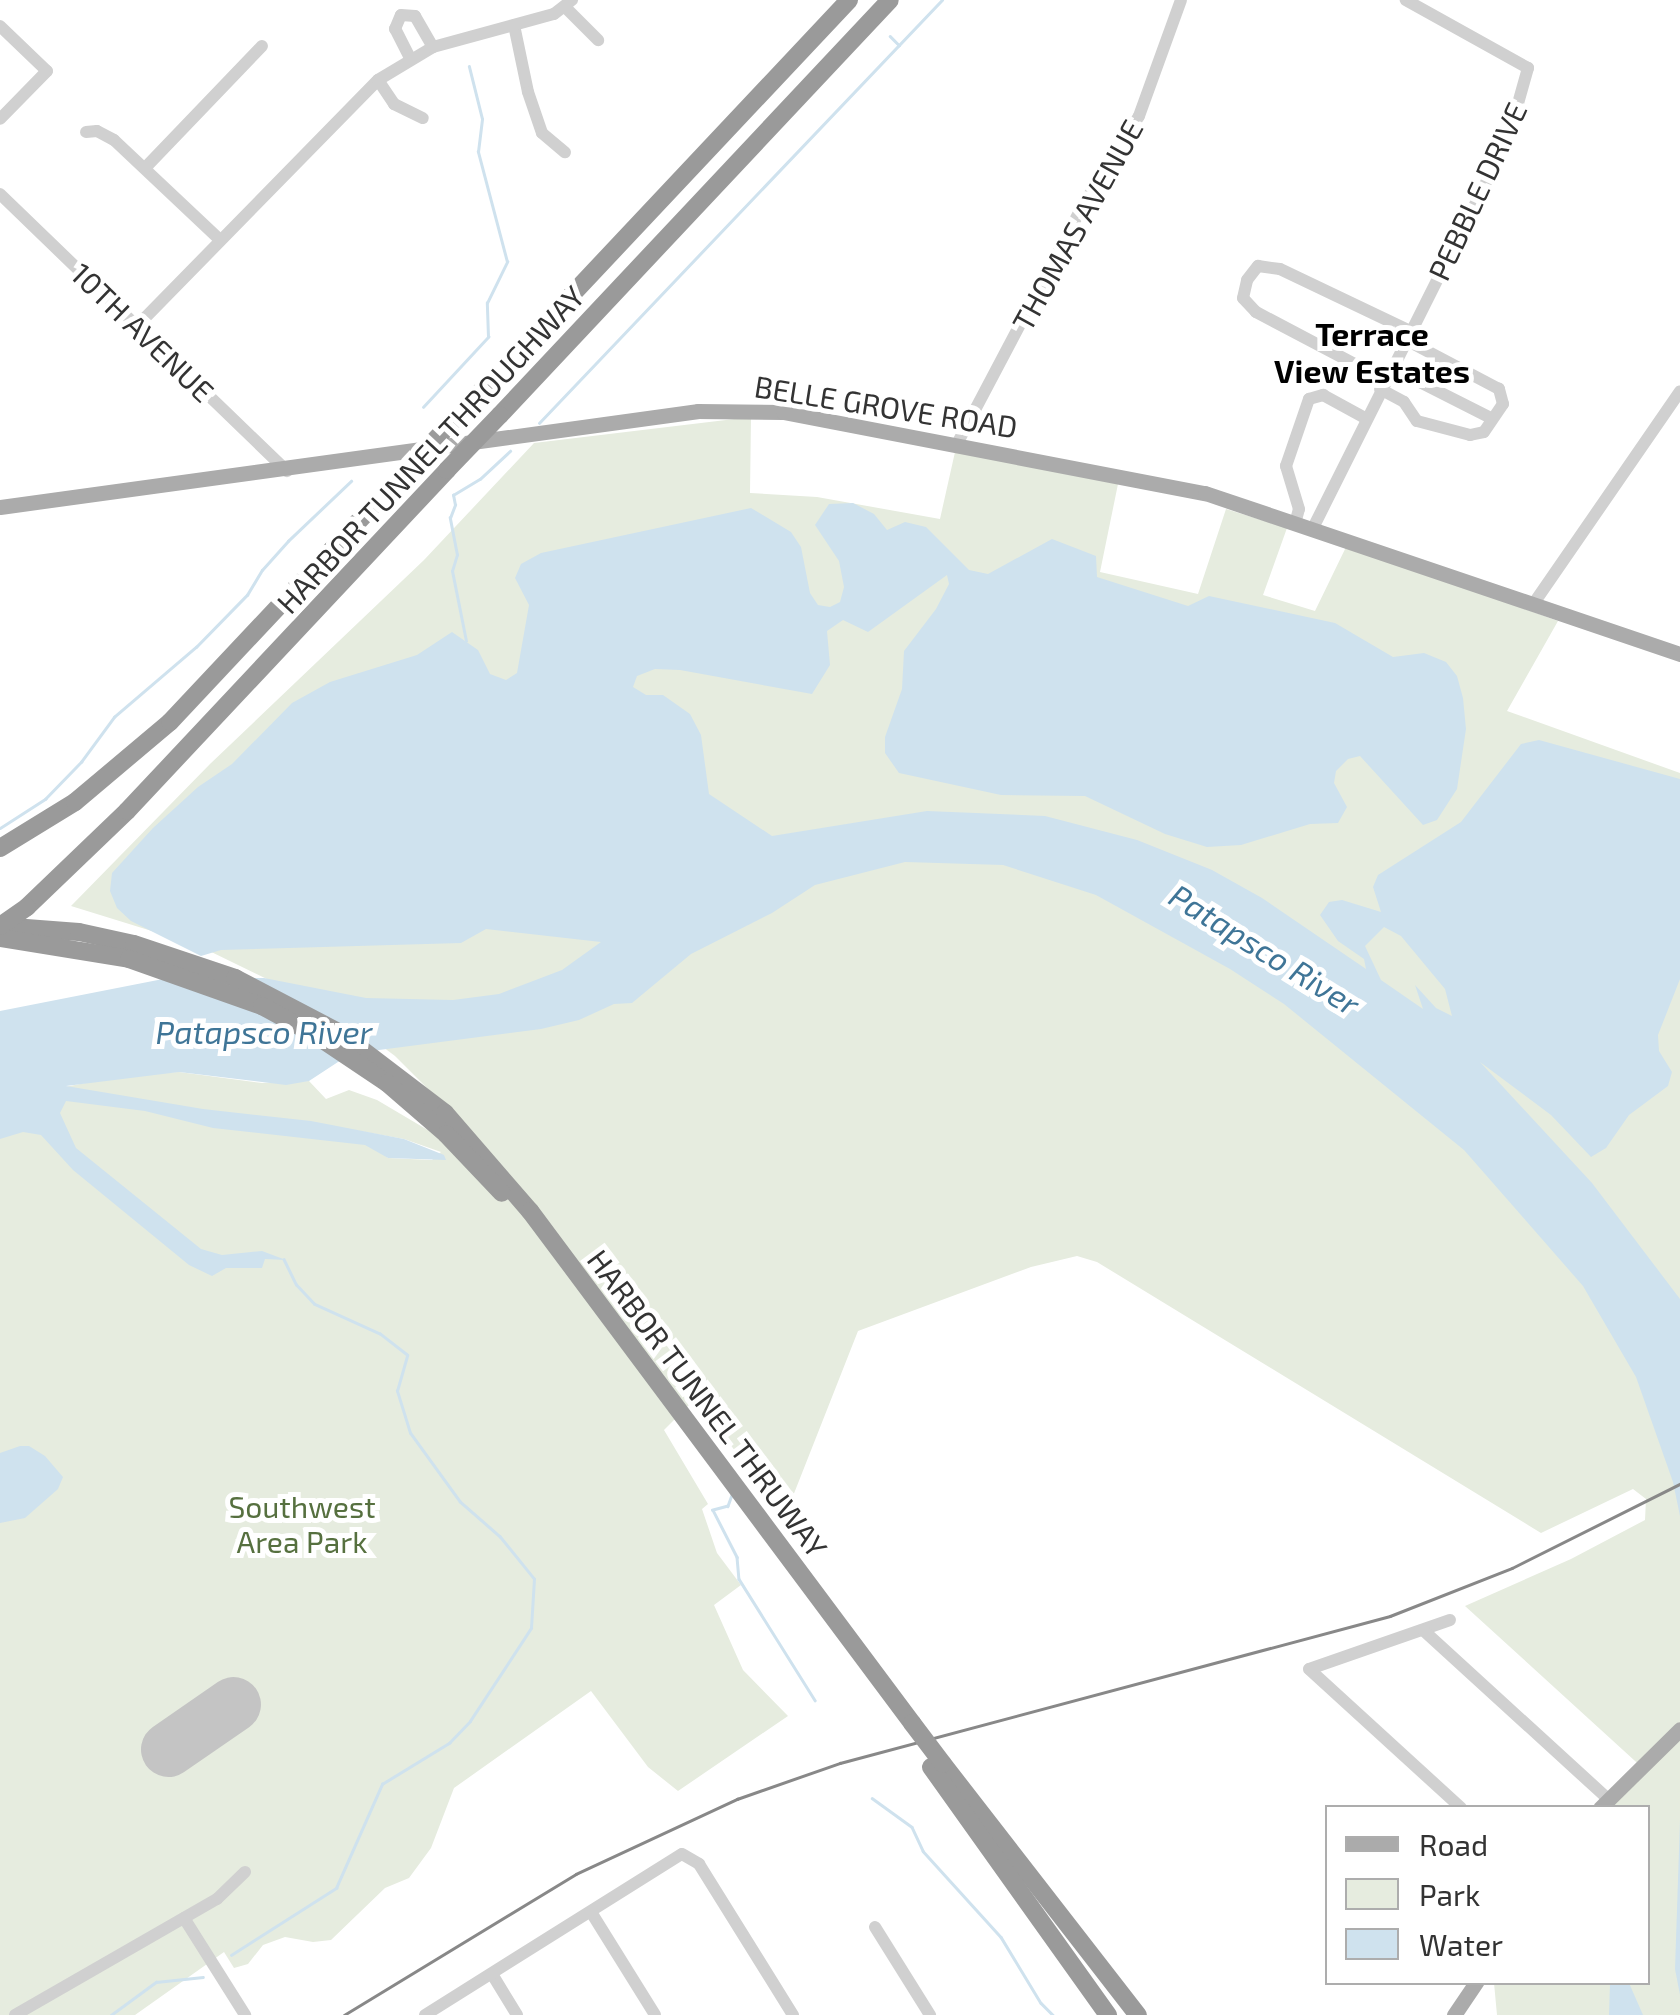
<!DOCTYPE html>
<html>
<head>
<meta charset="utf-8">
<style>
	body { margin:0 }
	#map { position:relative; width:1680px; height:2015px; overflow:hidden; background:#fff; font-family:"Exo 2",sans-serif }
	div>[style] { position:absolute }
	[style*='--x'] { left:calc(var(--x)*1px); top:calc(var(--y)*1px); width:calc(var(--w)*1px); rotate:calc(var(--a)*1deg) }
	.green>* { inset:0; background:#e6ecdf }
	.water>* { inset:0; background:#cfe2ee }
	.stream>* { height:2.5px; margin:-1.25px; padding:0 1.25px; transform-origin:1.25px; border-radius:1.25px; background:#cfe2ee }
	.runway>* { height:55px; margin:-27.5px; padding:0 27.5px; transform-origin:27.5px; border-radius:27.5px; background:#c4c4c4 }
	.minor>* { height:12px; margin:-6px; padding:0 6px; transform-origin:6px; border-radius:6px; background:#d0d0d0 }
	.major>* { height:15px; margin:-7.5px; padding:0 7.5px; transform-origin:7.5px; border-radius:7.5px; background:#ababab }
	.highway>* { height:18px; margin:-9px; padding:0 9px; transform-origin:9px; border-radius:9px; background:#9a9a9a }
	.tram>* { height:2.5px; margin:-1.25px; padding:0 1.25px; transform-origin:1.25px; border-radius:1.25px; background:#888 }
	.highway-bridge>* { height:18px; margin:-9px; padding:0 9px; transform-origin:9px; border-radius:9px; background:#9a9a9a }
	span { translate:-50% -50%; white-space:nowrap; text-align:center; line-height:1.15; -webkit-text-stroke:10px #fff; paint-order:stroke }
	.street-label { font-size:30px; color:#333 }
	.park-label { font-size:30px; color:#56703f }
	.neighbourhood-label { font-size:32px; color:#000; font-weight:700 }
	.water-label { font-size:32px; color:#3f7597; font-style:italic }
	.legend { position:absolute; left:1325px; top:1805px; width:325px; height:180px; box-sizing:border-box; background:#fff; border:2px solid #adadad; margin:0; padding:12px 18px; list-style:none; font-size:30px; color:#333 }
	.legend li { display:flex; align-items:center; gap:20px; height:50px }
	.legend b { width:50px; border:2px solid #adadad }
</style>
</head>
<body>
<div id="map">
	<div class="green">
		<div style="clip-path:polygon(evenodd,751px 417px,750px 493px,817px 497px,940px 519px,955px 452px,1118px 484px,1100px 572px,1198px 594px,1226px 509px,1287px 528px,1263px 595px,1315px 611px,1347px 545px,1558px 621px,1507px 711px,1680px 773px,1680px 2015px,1497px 2015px,1494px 1983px,1648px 1982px,1648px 1808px,1611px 1807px,1646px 1771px,1465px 1606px,1571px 1559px,1645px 1520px,1646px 1499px,1633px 1489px,1541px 1533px,1097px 1262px,1077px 1256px,1031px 1267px,858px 1331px,793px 1496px,775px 1475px,760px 1485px,702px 1406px,690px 1404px,664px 1430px,708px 1504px,702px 1509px,717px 1553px,741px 1585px,714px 1605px,743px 1670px,788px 1716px,678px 1791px,648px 1767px,591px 1691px,454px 1788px,431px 1848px,409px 1878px,385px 1888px,331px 1940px,313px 1942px,285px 1937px,263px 1945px,248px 1964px,234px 1968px,224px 1952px,135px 2015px,0 2015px,0 1100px,130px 1074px,179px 1072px,262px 1083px,309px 1081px,326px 1099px,349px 1090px,377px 1100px,448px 1142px,445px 1106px,395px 1056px,339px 1014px,197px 945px,71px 906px,210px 764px,424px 560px,534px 443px,751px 417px,354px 1130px,404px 1139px,441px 1152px,432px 1160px,388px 1158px,354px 1130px)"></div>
	</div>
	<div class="water">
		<div style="clip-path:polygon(evenodd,853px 503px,874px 514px,887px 530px,905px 522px,926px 527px,969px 570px,988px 574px,1052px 539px,1096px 556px,1097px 577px,1188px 606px,1209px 596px,1335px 623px,1393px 657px,1424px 653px,1446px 662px,1457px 676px,1463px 698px,1466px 729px,1457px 789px,1437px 820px,1423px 825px,1360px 756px,1348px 759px,1336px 771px,1334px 783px,1347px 807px,1338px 823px,1310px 824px,1241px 845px,1207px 847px,1165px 834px,1085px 796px,1001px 795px,899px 773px,885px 753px,885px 737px,902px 689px,904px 651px,936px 609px,949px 584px,947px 575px,868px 632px,843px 620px,827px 631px,830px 665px,812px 694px,680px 670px,655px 669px,637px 676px,633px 687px,646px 695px,663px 695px,690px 714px,701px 735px,709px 794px,772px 836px,927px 811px,1045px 816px,1137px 840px,1212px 870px,1262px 898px,1366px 969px,1364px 959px,1338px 941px,1320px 915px,1329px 902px,1342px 900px,1381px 912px,1373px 887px,1378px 875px,1461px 822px,1521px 744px,1539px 740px,1680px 779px,1680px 979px,1658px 1035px,1659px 1051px,1672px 1072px,1668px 1086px,1629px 1115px,1606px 1148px,1591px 1157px,1551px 1115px,1480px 1062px,1592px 1183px,1680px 1299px,1680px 1516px,1673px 1482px,1636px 1377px,1583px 1286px,1464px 1150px,1284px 1004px,1230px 969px,1096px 895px,1003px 865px,905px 862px,815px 885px,772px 913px,691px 954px,632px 1003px,614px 1004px,579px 1020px,541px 1029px,379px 1050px,338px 1062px,309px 1081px,286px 1085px,179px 1072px,66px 1086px,203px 1109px,311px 1121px,404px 1139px,444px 1155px,446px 1160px,388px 1158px,365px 1145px,213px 1128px,145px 1111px,66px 1101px,60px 1113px,76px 1148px,201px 1249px,222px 1255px,262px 1251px,286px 1260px,265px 1259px,262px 1268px,226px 1268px,212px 1276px,189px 1265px,73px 1170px,41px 1135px,23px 1132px,0 1139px,0 1011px,163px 979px,264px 978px,366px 998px,453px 1000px,499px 994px,562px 970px,601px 942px,486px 929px,461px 943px,221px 950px,201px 956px,131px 921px,117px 908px,110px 891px,112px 873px,153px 828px,198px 787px,232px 764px,292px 703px,330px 682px,417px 655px,452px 632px,478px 650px,490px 674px,506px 680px,517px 673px,529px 605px,515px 578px,521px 564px,541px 553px,751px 508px,791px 532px,801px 547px,810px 593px,818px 605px,830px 607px,840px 602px,844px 587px,839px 561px,815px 525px,829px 504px,853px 503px,1384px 927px,1401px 936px,1445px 989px,1452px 1016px,1436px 1008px,1415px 985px,1423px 1009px,1381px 980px,1365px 946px,1384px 927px)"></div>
		<div style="clip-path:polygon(20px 1446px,29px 1446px,45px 1456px,63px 1477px,58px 1489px,25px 1518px,0 1523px,0 1453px)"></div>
		<div style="clip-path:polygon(1680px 1820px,1680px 1995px,1675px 1969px)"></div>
		<div style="clip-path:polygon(1610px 1983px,1629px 1983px,1643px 2015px,1609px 2015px)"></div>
	</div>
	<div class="stream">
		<div style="--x:890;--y:36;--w:13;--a:45"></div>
		<div style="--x:423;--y:407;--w:96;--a:-47.1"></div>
		<div style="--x:488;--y:337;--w:34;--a:-92"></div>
		<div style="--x:487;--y:303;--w:46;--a:-64"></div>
		<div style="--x:507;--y:262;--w:114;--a:-104.8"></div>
		<div style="--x:478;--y:152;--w:33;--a:-83"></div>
		<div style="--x:482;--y:119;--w:54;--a:-104"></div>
		<div style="--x:539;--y:423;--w:584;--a:-46.39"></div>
		<div style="--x:466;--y:641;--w:71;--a:-101.3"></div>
		<div style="--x:452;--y:571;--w:17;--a:-73"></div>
		<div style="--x:457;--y:555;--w:38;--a:-101"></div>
		<div style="--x:450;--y:518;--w:14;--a:-69"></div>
		<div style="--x:455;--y:505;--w:10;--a:-101"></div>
		<div style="--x:453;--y:495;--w:31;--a:-31"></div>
		<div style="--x:480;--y:479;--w:41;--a:-43"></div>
		<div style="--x:0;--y:828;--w:54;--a:-32.8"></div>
		<div style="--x:45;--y:799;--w:52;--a:-45.8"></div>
		<div style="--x:81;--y:762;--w:56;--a:-53.7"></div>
		<div style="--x:114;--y:717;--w:108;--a:-40.5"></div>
		<div style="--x:196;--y:647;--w:73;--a:-45.6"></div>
		<div style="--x:247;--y:595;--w:29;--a:-59"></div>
		<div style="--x:262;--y:570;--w:39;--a:-48"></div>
		<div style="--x:288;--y:541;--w:87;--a:-43.6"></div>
		<div style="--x:732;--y:1495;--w:12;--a:110"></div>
		<div style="--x:728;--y:1506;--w:16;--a:165"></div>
		<div style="--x:713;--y:1510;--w:53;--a:62.9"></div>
		<div style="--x:737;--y:1557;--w:22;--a:85"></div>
		<div style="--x:739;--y:1579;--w:143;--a:57.9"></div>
		<div style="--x:872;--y:1798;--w:49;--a:35.9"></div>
		<div style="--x:912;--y:1827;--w:26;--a:65"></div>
		<div style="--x:923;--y:1851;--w:116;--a:47.8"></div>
		<div style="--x:1001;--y:1937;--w:77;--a:58.8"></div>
		<div style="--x:1041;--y:2003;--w:17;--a:45"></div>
		<div style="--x:231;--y:1955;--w:125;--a:-32.5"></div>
		<div style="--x:336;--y:1888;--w:114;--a:-66.1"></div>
		<div style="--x:382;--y:1784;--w:79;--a:-31.5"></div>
		<div style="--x:449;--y:1743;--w:30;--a:-46"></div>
		<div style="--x:470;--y:1721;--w:111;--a:-56.7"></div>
		<div style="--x:531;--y:1628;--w:49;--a:-86.5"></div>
		<div style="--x:534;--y:1579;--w:54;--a:-129"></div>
		<div style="--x:500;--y:1537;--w:53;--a:-138.8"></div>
		<div style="--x:460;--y:1502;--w:85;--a:-125.9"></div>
		<div style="--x:410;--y:1433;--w:44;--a:-107.2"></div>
		<div style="--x:397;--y:1391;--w:37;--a:-74"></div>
		<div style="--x:407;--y:1355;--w:34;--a:-142"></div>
		<div style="--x:380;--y:1334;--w:72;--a:-155.6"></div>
		<div style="--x:314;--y:1304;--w:26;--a:-133"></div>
		<div style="--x:296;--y:1285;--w:28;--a:-116"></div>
		<div style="--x:111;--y:2015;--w:56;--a:-36.3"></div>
		<div style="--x:156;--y:1982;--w:47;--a:-6.1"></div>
	</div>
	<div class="runway">
		<div style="--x:168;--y:1749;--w:79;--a:-34.7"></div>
	</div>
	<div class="minor">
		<div style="--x:565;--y:7;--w:47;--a:45"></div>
		<div style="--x:514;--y:25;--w:68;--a:78.2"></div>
		<div style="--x:528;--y:92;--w:43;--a:71.1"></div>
		<div style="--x:542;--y:133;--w:30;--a:40"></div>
		<div style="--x:0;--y:26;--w:65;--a:43.8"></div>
		<div style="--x:47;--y:71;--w:67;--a:134.4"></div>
		<div style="--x:410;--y:58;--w:33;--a:-117"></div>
		<div style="--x:395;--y:29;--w:15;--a:-67"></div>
		<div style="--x:401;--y:15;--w:14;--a:4"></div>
		<div style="--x:415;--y:16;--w:36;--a:60"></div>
		<div style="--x:378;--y:80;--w:29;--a:56"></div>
		<div style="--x:394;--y:104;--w:32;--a:26"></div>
		<div style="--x:86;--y:132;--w:11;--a:-5"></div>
		<div style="--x:97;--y:131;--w:19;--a:28"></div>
		<div style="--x:114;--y:140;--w:146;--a:43.3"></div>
		<div style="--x:145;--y:168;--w:169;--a:-46.2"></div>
		<div style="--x:0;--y:194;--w:399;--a:44"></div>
		<div style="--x:137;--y:326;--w:344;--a:-45.6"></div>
		<div style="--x:378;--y:80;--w:64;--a:-31"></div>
		<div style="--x:433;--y:47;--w:125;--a:-15.3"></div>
		<div style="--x:554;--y:14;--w:23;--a:-38"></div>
		<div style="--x:1392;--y:368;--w:111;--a:26.8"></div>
		<div style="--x:1385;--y:380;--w:146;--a:-152.2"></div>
		<div style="--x:1256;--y:312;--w:19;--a:-133"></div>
		<div style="--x:1243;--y:298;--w:18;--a:-77"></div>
		<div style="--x:1247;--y:280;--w:18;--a:-52"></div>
		<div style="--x:1258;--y:266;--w:22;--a:8"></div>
		<div style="--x:1280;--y:269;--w:144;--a:25.5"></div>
		<div style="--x:1380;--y:389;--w:27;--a:28"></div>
		<div style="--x:1404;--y:402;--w:23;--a:56"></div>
		<div style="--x:1417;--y:421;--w:55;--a:14.8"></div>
		<div style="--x:1470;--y:435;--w:14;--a:-12"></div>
		<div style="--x:1484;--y:432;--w:34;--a:-56"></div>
		<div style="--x:1503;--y:404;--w:16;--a:-105"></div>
		<div style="--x:1499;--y:389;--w:105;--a:-152.2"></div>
		<div style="--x:957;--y:444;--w:270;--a:-62.2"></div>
		<div style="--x:1083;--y:205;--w:105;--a:-57.8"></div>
		<div style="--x:1139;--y:116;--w:123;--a:-70.1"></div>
		<div style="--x:1296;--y:520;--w:11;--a:-75"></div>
		<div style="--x:1299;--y:509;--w:45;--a:-106.8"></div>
		<div style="--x:1286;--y:466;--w:71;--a:-71.1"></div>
		<div style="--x:1309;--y:399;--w:15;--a:-16"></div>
		<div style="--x:1323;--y:395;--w:48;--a:28.7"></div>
		<div style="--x:1314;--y:526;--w:433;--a:-63.4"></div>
		<div style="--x:1508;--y:139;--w:74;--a:-74.3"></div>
		<div style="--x:1528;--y:68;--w:140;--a:-150.9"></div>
		<div style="--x:1534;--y:603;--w:257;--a:-55.4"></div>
		<div style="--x:1450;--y:1620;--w:149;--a:160.8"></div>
		<div style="--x:1309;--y:1669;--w:206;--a:42.4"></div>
		<div style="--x:1423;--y:1630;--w:249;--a:42.4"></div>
		<div style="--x:591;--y:1912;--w:121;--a:58.1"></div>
		<div style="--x:184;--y:1918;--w:115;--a:57.8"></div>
		<div style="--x:875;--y:1927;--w:104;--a:58"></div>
		<div style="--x:492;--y:1974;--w:48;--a:58.6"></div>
		<div style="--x:15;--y:2015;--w:233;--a:-29.9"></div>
		<div style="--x:217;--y:1899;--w:39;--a:-44"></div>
		<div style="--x:425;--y:2015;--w:303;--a:-32.1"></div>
		<div style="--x:682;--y:1854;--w:20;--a:30"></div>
		<div style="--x:699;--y:1864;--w:178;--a:58.1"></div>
	</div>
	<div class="major">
		<div style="--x:0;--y:507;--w:705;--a:-7.83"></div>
		<div style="--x:698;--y:411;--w:85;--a:0.7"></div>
		<div style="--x:783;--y:412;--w:430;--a:10.9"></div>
		<div style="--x:1205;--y:493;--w:502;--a:18.72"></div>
		<div style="--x:1600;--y:1808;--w:112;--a:-44.6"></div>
		<div style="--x:1454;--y:2015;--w:40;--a:-56"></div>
	</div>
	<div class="highway">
		<div style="--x:500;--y:415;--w:569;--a:-46.78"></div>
		<div style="--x:453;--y:421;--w:578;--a:-46.75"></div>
		<div style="--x:0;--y:848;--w:88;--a:-31.5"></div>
		<div style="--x:75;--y:802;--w:124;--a:-40.1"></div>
		<div style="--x:170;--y:722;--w:336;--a:-46.8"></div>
		<div style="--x:27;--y:907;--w:139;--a:-43.8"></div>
		<div style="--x:127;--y:811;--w:468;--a:-46.8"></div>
		<div style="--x:0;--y:926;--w:79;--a:4.3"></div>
		<div style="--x:79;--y:932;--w:56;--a:12.3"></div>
		<div style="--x:134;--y:944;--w:107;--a:18.6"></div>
		<div style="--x:235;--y:978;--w:119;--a:27.6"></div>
		<div style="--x:340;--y:1033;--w:132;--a:37.3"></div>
		<div style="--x:445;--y:1113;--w:130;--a:49.1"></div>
		<div style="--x:530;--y:1211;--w:639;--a:53.27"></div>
		<div style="--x:0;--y:938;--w:131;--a:9.2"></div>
		<div style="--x:129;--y:959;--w:141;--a:19.5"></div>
		<div style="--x:262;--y:1006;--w:63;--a:28.6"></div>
		<div style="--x:317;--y:1036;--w:84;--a:33.9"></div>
		<div style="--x:387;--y:1083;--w:78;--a:40.8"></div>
		<div style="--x:446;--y:1134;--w:81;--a:46.5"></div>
		<div style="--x:943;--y:1764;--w:318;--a:52.2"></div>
		<div style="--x:931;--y:1767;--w:305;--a:54.5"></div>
	</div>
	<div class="tram">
		<div style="--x:344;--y:2015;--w:271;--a:-31.3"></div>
		<div style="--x:576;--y:1874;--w:178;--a:-25"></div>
		<div style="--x:737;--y:1799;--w:109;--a:-19.3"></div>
		<div style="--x:840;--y:1763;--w:569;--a:-14.96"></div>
		<div style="--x:1390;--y:1616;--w:131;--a:-21.5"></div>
		<div style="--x:1512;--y:1568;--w:188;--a:-26.6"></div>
	</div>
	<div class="highway-bridge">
		<div style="--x:447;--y:470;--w:76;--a:-46.1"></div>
		<div style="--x:400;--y:477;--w:77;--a:-46.6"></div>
		<div style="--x:0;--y:926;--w:33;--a:-35"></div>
		<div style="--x:912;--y:1723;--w:51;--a:52.9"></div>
	</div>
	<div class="street-label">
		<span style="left:1477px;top:191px;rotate:-65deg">PEBBLE DRIVE</span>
		<span style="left:1077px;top:225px;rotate:-61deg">THOMAS AVENUE</span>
		<span style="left:143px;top:332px;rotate:44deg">10TH AVENUE</span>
		<span style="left:886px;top:406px;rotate:9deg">BELLE GROVE ROAD</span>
		<span style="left:430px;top:449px;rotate:-47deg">HARBOR TUNNEL THROUGHWAY</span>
		<span style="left:708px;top:1403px;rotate:53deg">HARBOR TUNNEL THRUWAY</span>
	</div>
	<div class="park-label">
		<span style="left:302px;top:1523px">Southwest<br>Area Park</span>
	</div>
	<div class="neighbourhood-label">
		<span style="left:1372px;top:352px">Terrace<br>View Estates</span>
	</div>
	<div class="water-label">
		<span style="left:1265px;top:949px;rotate:32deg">Patapsco River</span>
		<span style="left:264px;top:1031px">Patapsco River</span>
	</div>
	<ul class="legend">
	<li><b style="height:12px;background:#ababab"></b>Road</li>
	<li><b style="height:28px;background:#e6ecdf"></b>Park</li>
	<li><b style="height:28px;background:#cfe2ee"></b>Water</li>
	</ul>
</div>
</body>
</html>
